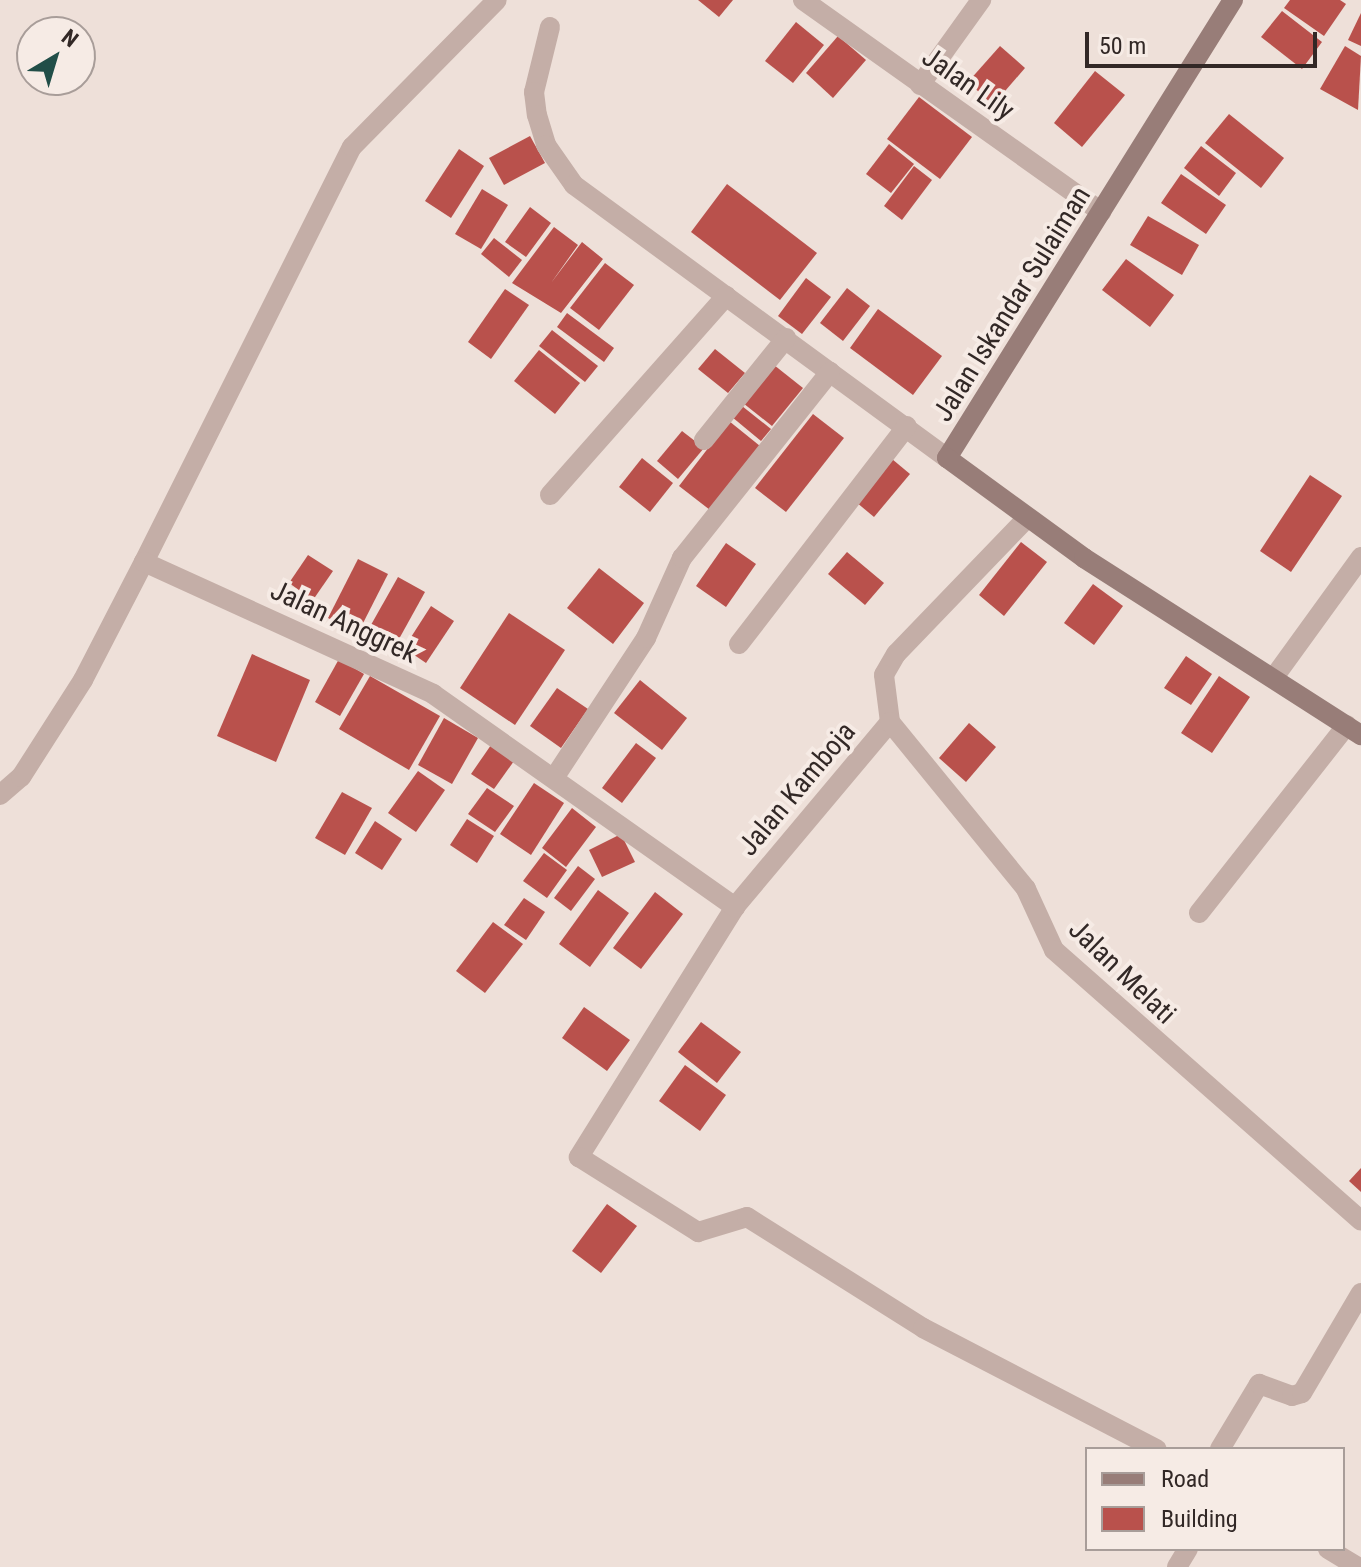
<!DOCTYPE html>
<html>
<head>
<meta charset="utf-8">
<style>
	body { margin:0 }
	#map { position:relative; width:1361px; height:1567px; overflow:hidden; background:#eee0d9; font-family:"Roboto Condensed",sans-serif }
	div>[style] { position:absolute }
	[style*='--x'] { left:calc(var(--x)*1px); top:calc(var(--y)*1px); width:calc(var(--w)*1px); rotate:calc(var(--a)*1deg) }
	.building>* { inset:0; background:#b9514c }
	.street>* { height:20px; margin:-10px; padding:0 10px; transform-origin:10px; border-radius:10px; background:#c4aea7 }
	.secondary>* { height:20px; margin:-10px; padding:0 10px; transform-origin:10px; border-radius:10px; background:#987d78 }
	span { translate:-50% -50%; white-space:nowrap; text-align:center; line-height:1.15; -webkit-text-stroke:8px #f6ebe5; paint-order:stroke }
	.street-label { font-size:28px; color:#322826 }
	.legend { position:absolute; left:1085px; top:1447px; width:260px; height:104px; box-sizing:border-box; background:#f6ebe5; border:2px solid #a89d99; margin:0; padding:10px 14px; list-style:none; font-size:24px; color:#322826 }
	.legend li { display:flex; align-items:center; gap:16px; height:40px }
	.legend b { width:40px; border:2px solid #a89d99 }
	.north { position:absolute; left:16px; top:16px; width:80px; height:80px; box-sizing:border-box; background:#f6ebe5; border:2px solid #a89d99; border-radius:50%; rotate:38deg; font-size:22px; font-weight:700; line-height:32px; text-align:center; color:#322826 }
	.north::after { content:''; display:block; margin:auto; width:28px; height:36px; background:#214e48; clip-path:polygon(50% 0,100% 100%,50% 72%,0 100%) }
	.scale { position:absolute; left:1085px; top:32px; width:232px; height:36px; box-sizing:border-box; border:4px solid #322826; border-top:0; padding-left:10px; font-size:24px; line-height:28px; white-space:nowrap; color:#322826; -webkit-text-stroke:6px #f6ebe5; paint-order:stroke }
</style>
</head>
<body>
<div id="map">
	<div class="building">
		<div style="clip-path:polygon(698px 0,733px 0,719px 17px)"></div>
		<div style="clip-path:polygon(1290px 0,1340px 0,1346px 4px,1324px 36px,1284px 8px)"></div>
		<div style="clip-path:polygon(1282px 11px,1322px 42px,1302px 69px,1261px 37px)"></div>
		<div style="clip-path:polygon(1361px 13px,1361px 46px,1348px 40px)"></div>
		<div style="clip-path:polygon(796px 22px,824px 45px,793px 83px,765px 61px)"></div>
		<div style="clip-path:polygon(838px 36px,866px 60px,833px 98px,806px 73px)"></div>
		<div style="clip-path:polygon(1000px 46px,1025px 68px,993px 105px,968px 82px)"></div>
		<div style="clip-path:polygon(1345px 46px,1361px 56px,1358px 110px,1320px 89px)"></div>
		<div style="clip-path:polygon(1095px 71px,1125px 95px,1082px 147px,1054px 123px)"></div>
		<div style="clip-path:polygon(919px 97px,972px 137px,940px 179px,887px 139px)"></div>
		<div style="clip-path:polygon(1229px 114px,1284px 158px,1261px 188px,1205px 143px)"></div>
		<div style="clip-path:polygon(530px 136px,545px 163px,504px 185px,489px 158px)"></div>
		<div style="clip-path:polygon(889px 144px,914px 164px,891px 193px,866px 174px)"></div>
		<div style="clip-path:polygon(1201px 146px,1236px 173px,1219px 196px,1184px 168px)"></div>
		<div style="clip-path:polygon(459px 149px,484px 166px,451px 218px,425px 201px)"></div>
		<div style="clip-path:polygon(914px 166px,932px 180px,902px 220px,884px 206px)"></div>
		<div style="clip-path:polygon(1181px 174px,1226px 205px,1206px 234px,1161px 203px)"></div>
		<div style="clip-path:polygon(727px 184px,817px 253px,780px 300px,691px 232px)"></div>
		<div style="clip-path:polygon(482px 189px,508px 205px,481px 249px,455px 234px)"></div>
		<div style="clip-path:polygon(530px 207px,551px 223px,526px 257px,505px 242px)"></div>
		<div style="clip-path:polygon(1148px 216px,1199px 245px,1182px 275px,1130px 245px)"></div>
		<div style="clip-path:polygon(554px 227px,578px 245px,551px 283px,582px 242px,603px 259px,561px 313px,512px 283px)"></div>
		<div style="clip-path:polygon(494px 238px,522px 260px,509px 277px,481px 254px)"></div>
		<div style="clip-path:polygon(1126px 259px,1174px 295px,1150px 327px,1102px 290px)"></div>
		<div style="clip-path:polygon(605px 263px,634px 285px,599px 330px,570px 308px)"></div>
		<div style="clip-path:polygon(806px 278px,831px 297px,802px 334px,778px 316px)"></div>
		<div style="clip-path:polygon(847px 288px,870px 306px,843px 341px,820px 323px)"></div>
		<div style="clip-path:polygon(505px 289px,529px 305px,491px 359px,468px 342px)"></div>
		<div style="clip-path:polygon(878px 309px,942px 356px,913px 395px,850px 348px)"></div>
		<div style="clip-path:polygon(567px 313px,614px 348px,604px 362px,557px 327px)"></div>
		<div style="clip-path:polygon(552px 330px,598px 366px,585px 382px,539px 346px)"></div>
		<div style="clip-path:polygon(715px 349px,745px 373px,728px 393px,698px 369px)"></div>
		<div style="clip-path:polygon(539px 350px,580px 383px,555px 414px,514px 381px)"></div>
		<div style="clip-path:polygon(774px 365px,803px 388px,772px 426px,743px 403px)"></div>
		<div style="clip-path:polygon(742px 406px,771px 429px,761px 441px,732px 417px)"></div>
		<div style="clip-path:polygon(813px 414px,844px 438px,786px 512px,755px 488px)"></div>
		<div style="clip-path:polygon(729px 421px,760px 446px,710px 510px,679px 486px)"></div>
		<div style="clip-path:polygon(682px 431px,704px 448px,678px 479px,657px 461px)"></div>
		<div style="clip-path:polygon(642px 458px,673px 483px,650px 512px,619px 487px)"></div>
		<div style="clip-path:polygon(892px 459px,910px 474px,874px 517px,856px 502px)"></div>
		<div style="clip-path:polygon(1310px 475px,1342px 496px,1291px 572px,1260px 551px)"></div>
		<div style="clip-path:polygon(1021px 542px,1047px 562px,1004px 616px,979px 595px)"></div>
		<div style="clip-path:polygon(726px 543px,756px 564px,726px 607px,696px 586px)"></div>
		<div style="clip-path:polygon(847px 552px,884px 583px,865px 605px,828px 574px)"></div>
		<div style="clip-path:polygon(308px 555px,333px 571px,313px 600px,289px 583px)"></div>
		<div style="clip-path:polygon(358px 559px,388px 574px,358px 633px,328px 618px)"></div>
		<div style="clip-path:polygon(599px 568px,644px 603px,613px 644px,567px 608px)"></div>
		<div style="clip-path:polygon(398px 577px,425px 592px,394px 648px,367px 632px)"></div>
		<div style="clip-path:polygon(1093px 584px,1123px 606px,1094px 645px,1064px 623px)"></div>
		<div style="clip-path:polygon(431px 606px,454px 621px,426px 663px,404px 648px)"></div>
		<div style="clip-path:polygon(509px 613px,565px 650px,515px 725px,460px 688px)"></div>
		<div style="clip-path:polygon(252px 654px,310px 680px,276px 762px,217px 736px)"></div>
		<div style="clip-path:polygon(1186px 656px,1212px 674px,1191px 705px,1164px 688px)"></div>
		<div style="clip-path:polygon(339px 659px,364px 674px,340px 716px,315px 702px)"></div>
		<div style="clip-path:polygon(370px 676px,440px 716px,409px 770px,339px 729px)"></div>
		<div style="clip-path:polygon(1219px 676px,1250px 697px,1212px 753px,1181px 733px)"></div>
		<div style="clip-path:polygon(640px 680px,687px 718px,662px 750px,614px 713px)"></div>
		<div style="clip-path:polygon(557px 688px,588px 709px,561px 748px,530px 726px)"></div>
		<div style="clip-path:polygon(444px 718px,478px 738px,452px 784px,418px 765px)"></div>
		<div style="clip-path:polygon(969px 723px,996px 747px,966px 782px,939px 758px)"></div>
		<div style="clip-path:polygon(636px 743px,656px 758px,622px 803px,602px 788px)"></div>
		<div style="clip-path:polygon(491px 745px,514px 761px,494px 789px,471px 774px)"></div>
		<div style="clip-path:polygon(418px 771px,445px 790px,416px 832px,388px 813px)"></div>
		<div style="clip-path:polygon(534px 783px,564px 803px,531px 855px,500px 834px)"></div>
		<div style="clip-path:polygon(487px 788px,514px 806px,495px 832px,468px 814px)"></div>
		<div style="clip-path:polygon(342px 792px,372px 808px,345px 855px,315px 838px)"></div>
		<div style="clip-path:polygon(572px 808px,596px 827px,566px 867px,542px 848px)"></div>
		<div style="clip-path:polygon(467px 819px,494px 836px,477px 863px,450px 845px)"></div>
		<div style="clip-path:polygon(375px 821px,402px 839px,382px 870px,355px 853px)"></div>
		<div style="clip-path:polygon(621px 834px,635px 862px,602px 877px,589px 850px)"></div>
		<div style="clip-path:polygon(544px 853px,567px 870px,547px 898px,523px 881px)"></div>
		<div style="clip-path:polygon(578px 866px,595px 879px,571px 911px,554px 898px)"></div>
		<div style="clip-path:polygon(598px 890px,629px 913px,590px 967px,559px 944px)"></div>
		<div style="clip-path:polygon(655px 892px,683px 914px,641px 969px,613px 948px)"></div>
		<div style="clip-path:polygon(524px 898px,545px 912px,526px 940px,504px 925px)"></div>
		<div style="clip-path:polygon(493px 922px,523px 944px,485px 993px,456px 971px)"></div>
		<div style="clip-path:polygon(584px 1007px,630px 1040px,607px 1071px,562px 1038px)"></div>
		<div style="clip-path:polygon(701px 1022px,741px 1052px,717px 1083px,678px 1052px)"></div>
		<div style="clip-path:polygon(685px 1065px,726px 1095px,700px 1131px,659px 1101px)"></div>
		<div style="clip-path:polygon(1361px 1168px,1361px 1192px,1349px 1181px)"></div>
		<div style="clip-path:polygon(607px 1204px,637px 1226px,601px 1273px,572px 1251px)"></div>
	</div>
	<div class="street">
		<div style="--x:803;--y:0;--w:366;--a:35.4"></div>
		<div style="--x:550;--y:27;--w:67;--a:103.8"></div>
		<div style="--x:534;--y:92;--w:23;--a:83"></div>
		<div style="--x:537;--y:115;--w:31;--a:73"></div>
		<div style="--x:546;--y:145;--w:49;--a:55"></div>
		<div style="--x:574;--y:185;--w:462;--a:36.2"></div>
		<div style="--x:920;--y:85;--w:105;--a:-54.3"></div>
		<div style="--x:704;--y:440;--w:131;--a:-51.2"></div>
		<div style="--x:550;--y:495;--w:266;--a:-48.5"></div>
		<div style="--x:1026;--y:519;--w:187;--a:133.9"></div>
		<div style="--x:896;--y:654;--w:24;--a:120"></div>
		<div style="--x:884;--y:675;--w:47;--a:82.7"></div>
		<div style="--x:890;--y:722;--w:241;--a:130"></div>
		<div style="--x:735;--y:907;--w:295;--a:122"></div>
		<div style="--x:579;--y:1157;--w:141;--a:32.2"></div>
		<div style="--x:698;--y:1232;--w:51;--a:-17"></div>
		<div style="--x:747;--y:1217;--w:208;--a:32.2"></div>
		<div style="--x:923;--y:1328;--w:263;--a:27.4"></div>
		<div style="--x:144;--y:562;--w:464;--a:-63.4"></div>
		<div style="--x:352;--y:147;--w:206;--a:-45.4"></div>
		<div style="--x:739;--y:644;--w:275;--a:-52.4"></div>
		<div style="--x:1275;--y:676;--w:147;--a:-54.1"></div>
		<div style="--x:890;--y:722;--w:215;--a:50.8"></div>
		<div style="--x:1026;--y:889;--w:67;--a:65.3"></div>
		<div style="--x:1054;--y:950;--w:409;--a:41.4"></div>
		<div style="--x:556;--y:775;--w:164;--a:-56.7"></div>
		<div style="--x:646;--y:638;--w:88;--a:-65.8"></div>
		<div style="--x:682;--y:558;--w:238;--a:-51.5"></div>
		<div style="--x:0;--y:795;--w:28;--a:-41"></div>
		<div style="--x:21;--y:777;--w:115;--a:-57.4"></div>
		<div style="--x:83;--y:680;--w:133;--a:-62.7"></div>
		<div style="--x:144;--y:562;--w:318;--a:24.5"></div>
		<div style="--x:433;--y:694;--w:370;--a:35.2"></div>
		<div style="--x:1199;--y:913;--w:239;--a:-51.8"></div>
		<div style="--x:1220;--y:1449;--w:76;--a:-59"></div>
		<div style="--x:1259;--y:1384;--w:35;--a:20"></div>
		<div style="--x:1292;--y:1396;--w:10;--a:-17"></div>
		<div style="--x:1302;--y:1393;--w:116;--a:-59.5"></div>
		<div style="--x:1328;--y:1549;--w:35;--a:31"></div>
		<div style="--x:1177;--y:1567;--w:21;--a:-59"></div>
	</div>
	<div class="secondary">
		<div style="--x:1233;--y:0;--w:540;--a:121.98"></div>
		<div style="--x:947;--y:458;--w:170;--a:36.1"></div>
		<div style="--x:1084;--y:558;--w:329;--a:32.6"></div>
	</div>
	<div class="street-label">
		<span style="left:968px;top:84px;rotate:35deg">Jalan Lily</span>
		<span style="left:1012px;top:304px;rotate:-58deg">Jalan Iskandar Sulaiman</span>
		<span style="left:344px;top:622px;rotate:25deg">Jalan Anggrek</span>
		<span style="left:797px;top:789px;rotate:-50deg">Jalan Kamboja</span>
		<span style="left:1122px;top:972px;rotate:44deg">Jalan Melati</span>
	</div>
	<ul class="legend">
	<li><b style="height:10px;background:#987d78"></b>Road</li>
	<li><b style="height:22px;background:#b9514c"></b>Building</li>
	</ul>
	<div class="north">N</div>
	<div class="scale">50 m</div>
</div>
</body>
</html>
